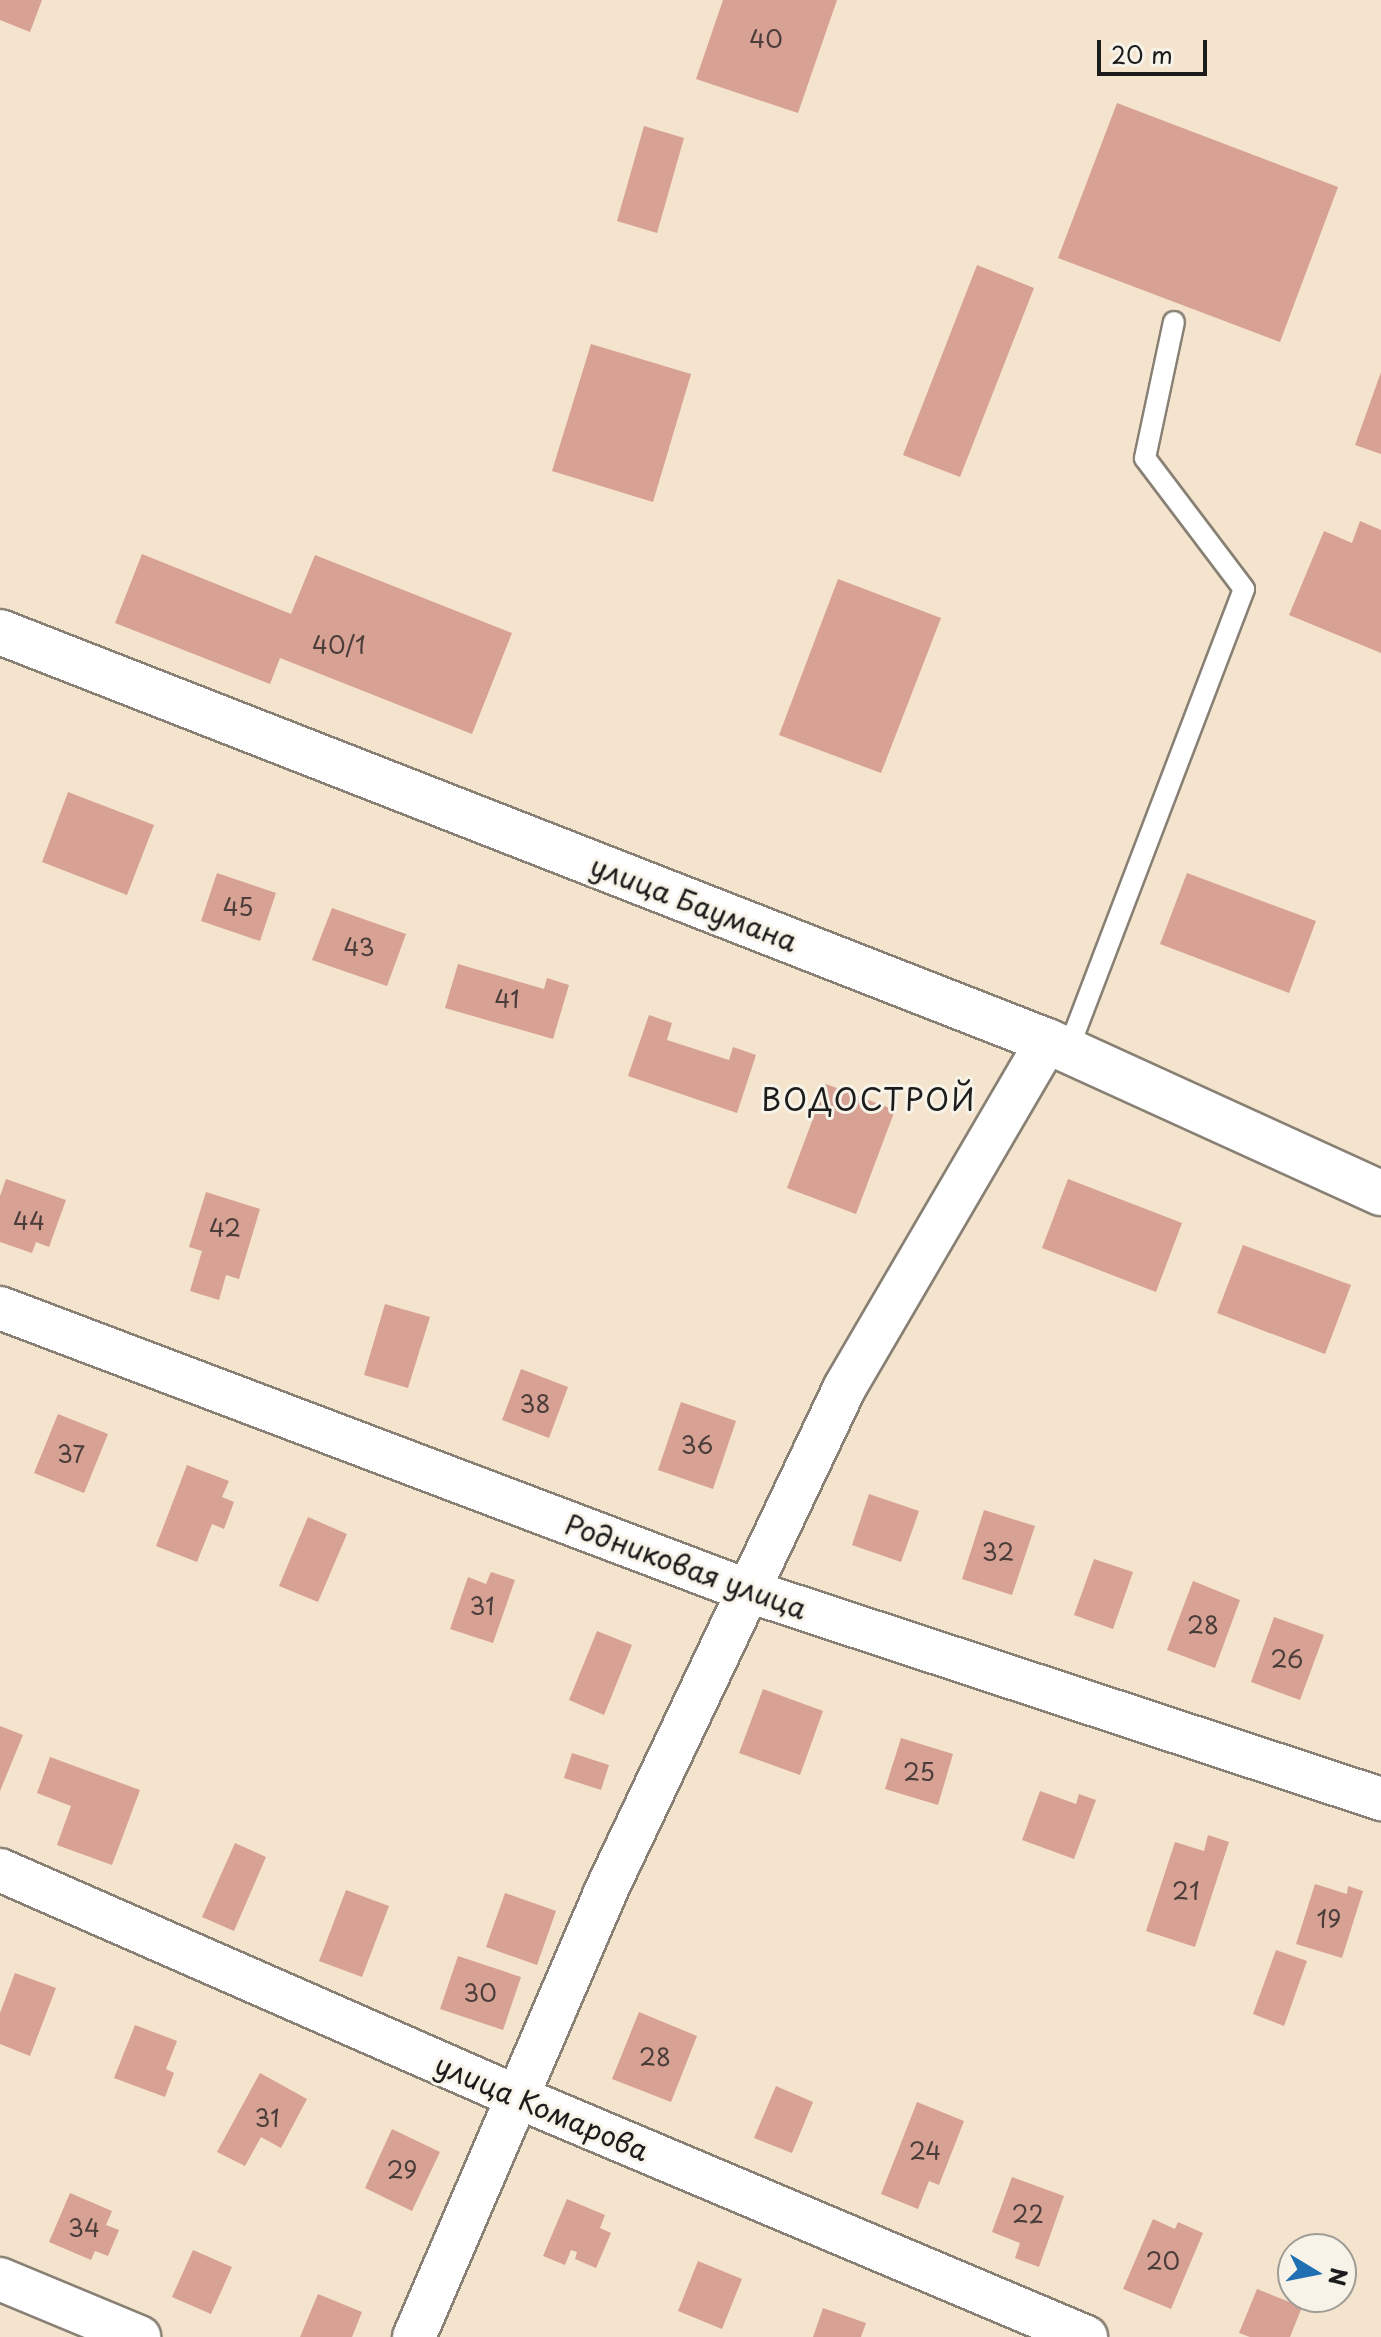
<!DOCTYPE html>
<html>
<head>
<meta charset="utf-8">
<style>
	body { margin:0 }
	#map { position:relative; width:1381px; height:2337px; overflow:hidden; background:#f5e4cd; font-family:"Playpen Sans",sans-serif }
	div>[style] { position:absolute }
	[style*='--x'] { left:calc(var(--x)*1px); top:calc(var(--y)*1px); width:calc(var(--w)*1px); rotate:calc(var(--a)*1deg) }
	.building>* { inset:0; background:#d7a194 }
	.roads { filter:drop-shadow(2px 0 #888074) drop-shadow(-2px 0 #888074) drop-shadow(0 2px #888074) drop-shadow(0 -2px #888074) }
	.lane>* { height:20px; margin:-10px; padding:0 10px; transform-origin:10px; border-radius:10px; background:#fff }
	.street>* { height:42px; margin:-21px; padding:0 21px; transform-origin:21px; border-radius:21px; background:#fff }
	.secondary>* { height:44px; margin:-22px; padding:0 22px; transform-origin:22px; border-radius:22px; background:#fff }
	span { translate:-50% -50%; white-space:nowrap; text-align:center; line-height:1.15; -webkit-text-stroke:6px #f7f3e8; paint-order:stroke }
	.number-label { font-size:24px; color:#4b3d3a }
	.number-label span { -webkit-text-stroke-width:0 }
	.street-label { font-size:28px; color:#1c1c1c }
	.neighbourhood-label { font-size:30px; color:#1c1c1c; letter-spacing:2px }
	.north { position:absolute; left:1277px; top:2233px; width:80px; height:80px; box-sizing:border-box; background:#f7f3e8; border:2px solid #9f9d96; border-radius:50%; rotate:100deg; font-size:22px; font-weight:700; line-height:32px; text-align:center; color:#1c1c1c }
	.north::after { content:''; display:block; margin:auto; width:28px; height:36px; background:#1f6fb2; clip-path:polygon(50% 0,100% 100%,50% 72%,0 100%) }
	.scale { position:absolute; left:1097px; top:40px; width:110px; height:36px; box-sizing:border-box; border:4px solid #1c1c1c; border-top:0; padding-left:10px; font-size:24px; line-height:28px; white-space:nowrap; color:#1c1c1c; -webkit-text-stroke:6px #f7f3e8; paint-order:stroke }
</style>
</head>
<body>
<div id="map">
	<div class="building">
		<div style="clip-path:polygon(0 0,42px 0,30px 32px,0 20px)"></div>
		<div style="clip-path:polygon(723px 0,837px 0,798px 113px,696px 79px)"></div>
		<div style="clip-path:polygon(1117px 103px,1338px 187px,1280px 342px,1058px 258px)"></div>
		<div style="clip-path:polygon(644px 126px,684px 138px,657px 233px,617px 221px)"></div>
		<div style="clip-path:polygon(977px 265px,1034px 288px,960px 477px,903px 455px)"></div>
		<div style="clip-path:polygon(591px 344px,691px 374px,653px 502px,552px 471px)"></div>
		<div style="clip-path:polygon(1381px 372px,1381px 454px,1355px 445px)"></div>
		<div style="clip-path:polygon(1360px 521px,1381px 530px,1381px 653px,1289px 615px,1324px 531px,1352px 543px)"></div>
		<div style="clip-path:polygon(142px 554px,291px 614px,315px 555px,512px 633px,472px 734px,280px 658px,270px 684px,115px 623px)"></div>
		<div style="clip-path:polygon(838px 579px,941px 618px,881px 773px,779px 735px)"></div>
		<div style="clip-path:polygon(68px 792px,154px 825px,127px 895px,42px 862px)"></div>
		<div style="clip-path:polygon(217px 873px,276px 893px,260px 941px,201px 921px)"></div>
		<div style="clip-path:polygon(1187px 873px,1316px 921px,1289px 993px,1160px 944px)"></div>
		<div style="clip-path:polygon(332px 908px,406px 934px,387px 986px,312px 960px)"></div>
		<div style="clip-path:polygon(458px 964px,544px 989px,547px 978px,569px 985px,553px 1039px,445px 1008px)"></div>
		<div style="clip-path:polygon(649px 1015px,672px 1023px,667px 1040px,729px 1060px,733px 1047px,756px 1055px,737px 1113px,628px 1076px)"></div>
		<div style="clip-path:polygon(826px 1084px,895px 1110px,856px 1214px,787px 1188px)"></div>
		<div style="clip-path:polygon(6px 1179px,66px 1200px,49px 1247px,36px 1242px,32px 1253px,0 1242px,0 1196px)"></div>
		<div style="clip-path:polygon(1068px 1179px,1182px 1223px,1156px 1292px,1042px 1248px)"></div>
		<div style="clip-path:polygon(206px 1192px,260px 1209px,239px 1279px,226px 1275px,219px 1300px,190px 1291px,202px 1251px,189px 1247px)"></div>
		<div style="clip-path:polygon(1243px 1245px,1351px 1285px,1325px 1354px,1217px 1313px)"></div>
		<div style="clip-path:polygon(385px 1304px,430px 1317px,408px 1388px,364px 1375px)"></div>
		<div style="clip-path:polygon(521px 1369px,568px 1387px,549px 1438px,502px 1420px)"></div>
		<div style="clip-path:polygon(681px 1402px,736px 1421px,713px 1489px,658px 1470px)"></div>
		<div style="clip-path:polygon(58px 1414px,108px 1434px,84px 1493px,34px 1473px)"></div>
		<div style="clip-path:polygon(187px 1465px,229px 1481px,222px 1497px,234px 1502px,224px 1529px,212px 1524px,197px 1562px,156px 1546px)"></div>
		<div style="clip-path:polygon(869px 1494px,919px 1511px,901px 1562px,852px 1545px)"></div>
		<div style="clip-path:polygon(984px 1510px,1035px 1526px,1012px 1595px,962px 1579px)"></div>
		<div style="clip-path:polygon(308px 1517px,347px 1534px,318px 1602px,279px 1586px)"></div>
		<div style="clip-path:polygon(1094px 1559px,1133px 1572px,1113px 1629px,1074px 1615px)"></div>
		<div style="clip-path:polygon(491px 1572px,515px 1580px,493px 1643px,450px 1629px,468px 1577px,486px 1584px)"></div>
		<div style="clip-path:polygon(1193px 1581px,1240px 1600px,1215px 1668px,1167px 1650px)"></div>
		<div style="clip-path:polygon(1274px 1617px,1324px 1635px,1300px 1700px,1251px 1682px)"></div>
		<div style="clip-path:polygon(597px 1631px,632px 1645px,604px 1715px,569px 1700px)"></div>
		<div style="clip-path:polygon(763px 1689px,823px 1711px,800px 1775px,739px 1753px)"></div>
		<div style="clip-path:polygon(0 1726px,23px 1735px,0 1791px)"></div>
		<div style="clip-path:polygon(901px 1738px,953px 1754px,938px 1805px,885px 1789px)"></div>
		<div style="clip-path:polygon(572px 1753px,609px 1765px,601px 1790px,564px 1778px)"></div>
		<div style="clip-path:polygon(50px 1757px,140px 1790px,112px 1865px,57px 1845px,71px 1806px,37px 1793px)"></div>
		<div style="clip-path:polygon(1040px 1791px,1076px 1804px,1079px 1794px,1096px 1800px,1074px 1859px,1022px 1840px)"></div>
		<div style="clip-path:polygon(1208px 1835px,1229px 1842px,1195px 1947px,1146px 1931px,1175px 1842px,1204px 1851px)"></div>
		<div style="clip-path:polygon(235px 1843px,266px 1857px,234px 1931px,202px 1917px)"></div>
		<div style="clip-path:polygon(1315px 1884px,1347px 1894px,1348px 1886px,1363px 1891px,1342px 1958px,1296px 1944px)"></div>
		<div style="clip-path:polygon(346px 1890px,389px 1906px,362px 1977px,319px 1961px)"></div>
		<div style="clip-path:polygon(505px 1893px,556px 1911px,537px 1965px,486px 1947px)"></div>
		<div style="clip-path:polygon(1276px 1950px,1307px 1961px,1284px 2026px,1253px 2014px)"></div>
		<div style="clip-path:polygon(458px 1956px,521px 1977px,503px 2030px,440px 2009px)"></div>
		<div style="clip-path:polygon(15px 1973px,56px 1988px,30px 2056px,0 2044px,0 2013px)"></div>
		<div style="clip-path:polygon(639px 2012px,697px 2036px,671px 2102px,612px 2079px)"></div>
		<div style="clip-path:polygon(135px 2025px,177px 2041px,166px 2069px,174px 2073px,165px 2097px,114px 2078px)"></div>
		<div style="clip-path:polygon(260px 2073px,307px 2099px,281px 2148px,261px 2137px,245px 2166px,217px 2152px)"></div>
		<div style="clip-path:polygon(776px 2086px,813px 2102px,792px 2153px,754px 2138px)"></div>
		<div style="clip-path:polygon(917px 2102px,964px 2121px,939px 2185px,929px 2181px,918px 2209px,881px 2194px)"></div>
		<div style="clip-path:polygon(392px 2129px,440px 2152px,412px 2211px,365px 2188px)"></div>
		<div style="clip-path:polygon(1012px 2177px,1064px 2196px,1039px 2267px,1015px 2258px,1020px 2243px,992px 2232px)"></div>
		<div style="clip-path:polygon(70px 2193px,112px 2211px,106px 2225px,119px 2230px,108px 2256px,95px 2251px,91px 2260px,49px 2242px)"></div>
		<div style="clip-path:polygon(567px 2199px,605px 2215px,600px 2228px,611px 2233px,596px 2268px,575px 2259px,577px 2252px,571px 2250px,565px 2265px,543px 2256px)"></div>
		<div style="clip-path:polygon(1153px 2219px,1175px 2229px,1178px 2222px,1203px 2233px,1171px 2309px,1123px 2289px)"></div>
		<div style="clip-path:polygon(193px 2250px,232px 2267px,211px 2314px,172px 2297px)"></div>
		<div style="clip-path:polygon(698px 2261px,742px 2279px,722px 2329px,678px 2311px)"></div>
		<div style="clip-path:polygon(1257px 2289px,1302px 2307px,1290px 2337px,1250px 2337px,1239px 2333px)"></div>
		<div style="clip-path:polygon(318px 2294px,362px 2312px,352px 2337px,300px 2337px)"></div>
		<div style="clip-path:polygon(823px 2308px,866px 2323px,861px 2337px,813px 2337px)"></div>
	</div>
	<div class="roads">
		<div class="lane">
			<div style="--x:1068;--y:1050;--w:493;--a:-69.1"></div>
			<div style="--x:1244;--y:589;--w:164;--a:-127.1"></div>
			<div style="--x:1145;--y:458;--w:139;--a:-78"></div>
		</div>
		<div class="street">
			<div style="--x:0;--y:1308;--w:798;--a:20.71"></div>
			<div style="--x:746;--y:1590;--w:669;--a:18.22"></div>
			<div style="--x:0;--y:1870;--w:562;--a:23.69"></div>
			<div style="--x:515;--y:2096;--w:620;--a:22.88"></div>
			<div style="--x:0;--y:2279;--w:151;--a:22.6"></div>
			<div style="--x:414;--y:2337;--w:481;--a:-66.7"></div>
			<div style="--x:604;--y:1895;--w:562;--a:-64.62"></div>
			<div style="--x:845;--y:1387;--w:401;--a:-59.7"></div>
		</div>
		<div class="secondary">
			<div style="--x:0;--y:632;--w:1124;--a:21.34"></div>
			<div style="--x:1047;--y:1041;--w:367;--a:24.5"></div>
		</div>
	</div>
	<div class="number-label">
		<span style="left:766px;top:39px">40</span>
		<span style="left:339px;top:645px">40/1</span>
		<span style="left:238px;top:907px">45</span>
		<span style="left:359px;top:947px">43</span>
		<span style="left:507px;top:999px">41</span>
		<span style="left:29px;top:1221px">44</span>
		<span style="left:225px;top:1228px">42</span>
		<span style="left:535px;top:1404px">38</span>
		<span style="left:697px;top:1445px">36</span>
		<span style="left:71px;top:1454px">37</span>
		<span style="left:998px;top:1552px">32</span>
		<span style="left:482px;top:1606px">31</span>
		<span style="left:1203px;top:1625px">28</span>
		<span style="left:1287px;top:1659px">26</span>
		<span style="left:919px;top:1772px">25</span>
		<span style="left:1186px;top:1891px">21</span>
		<span style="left:1329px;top:1919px">19</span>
		<span style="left:480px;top:1993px">30</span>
		<span style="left:655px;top:2057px">28</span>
		<span style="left:267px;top:2118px">31</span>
		<span style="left:925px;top:2151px">24</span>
		<span style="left:402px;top:2170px">29</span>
		<span style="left:1028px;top:2214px">22</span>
		<span style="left:84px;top:2228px">34</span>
		<span style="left:1163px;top:2261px">20</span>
	</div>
	<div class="street-label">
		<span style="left:694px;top:903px;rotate:21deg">улица Баумана</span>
		<span style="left:686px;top:1566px;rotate:20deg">Родниковая улица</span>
		<span style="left:542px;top:2107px;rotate:23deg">улица Комарова</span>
	</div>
	<div class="neighbourhood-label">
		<span style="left:869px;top:1099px">ВОДОСТРОЙ</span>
	</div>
	<div class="north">N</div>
	<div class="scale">20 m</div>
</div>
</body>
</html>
